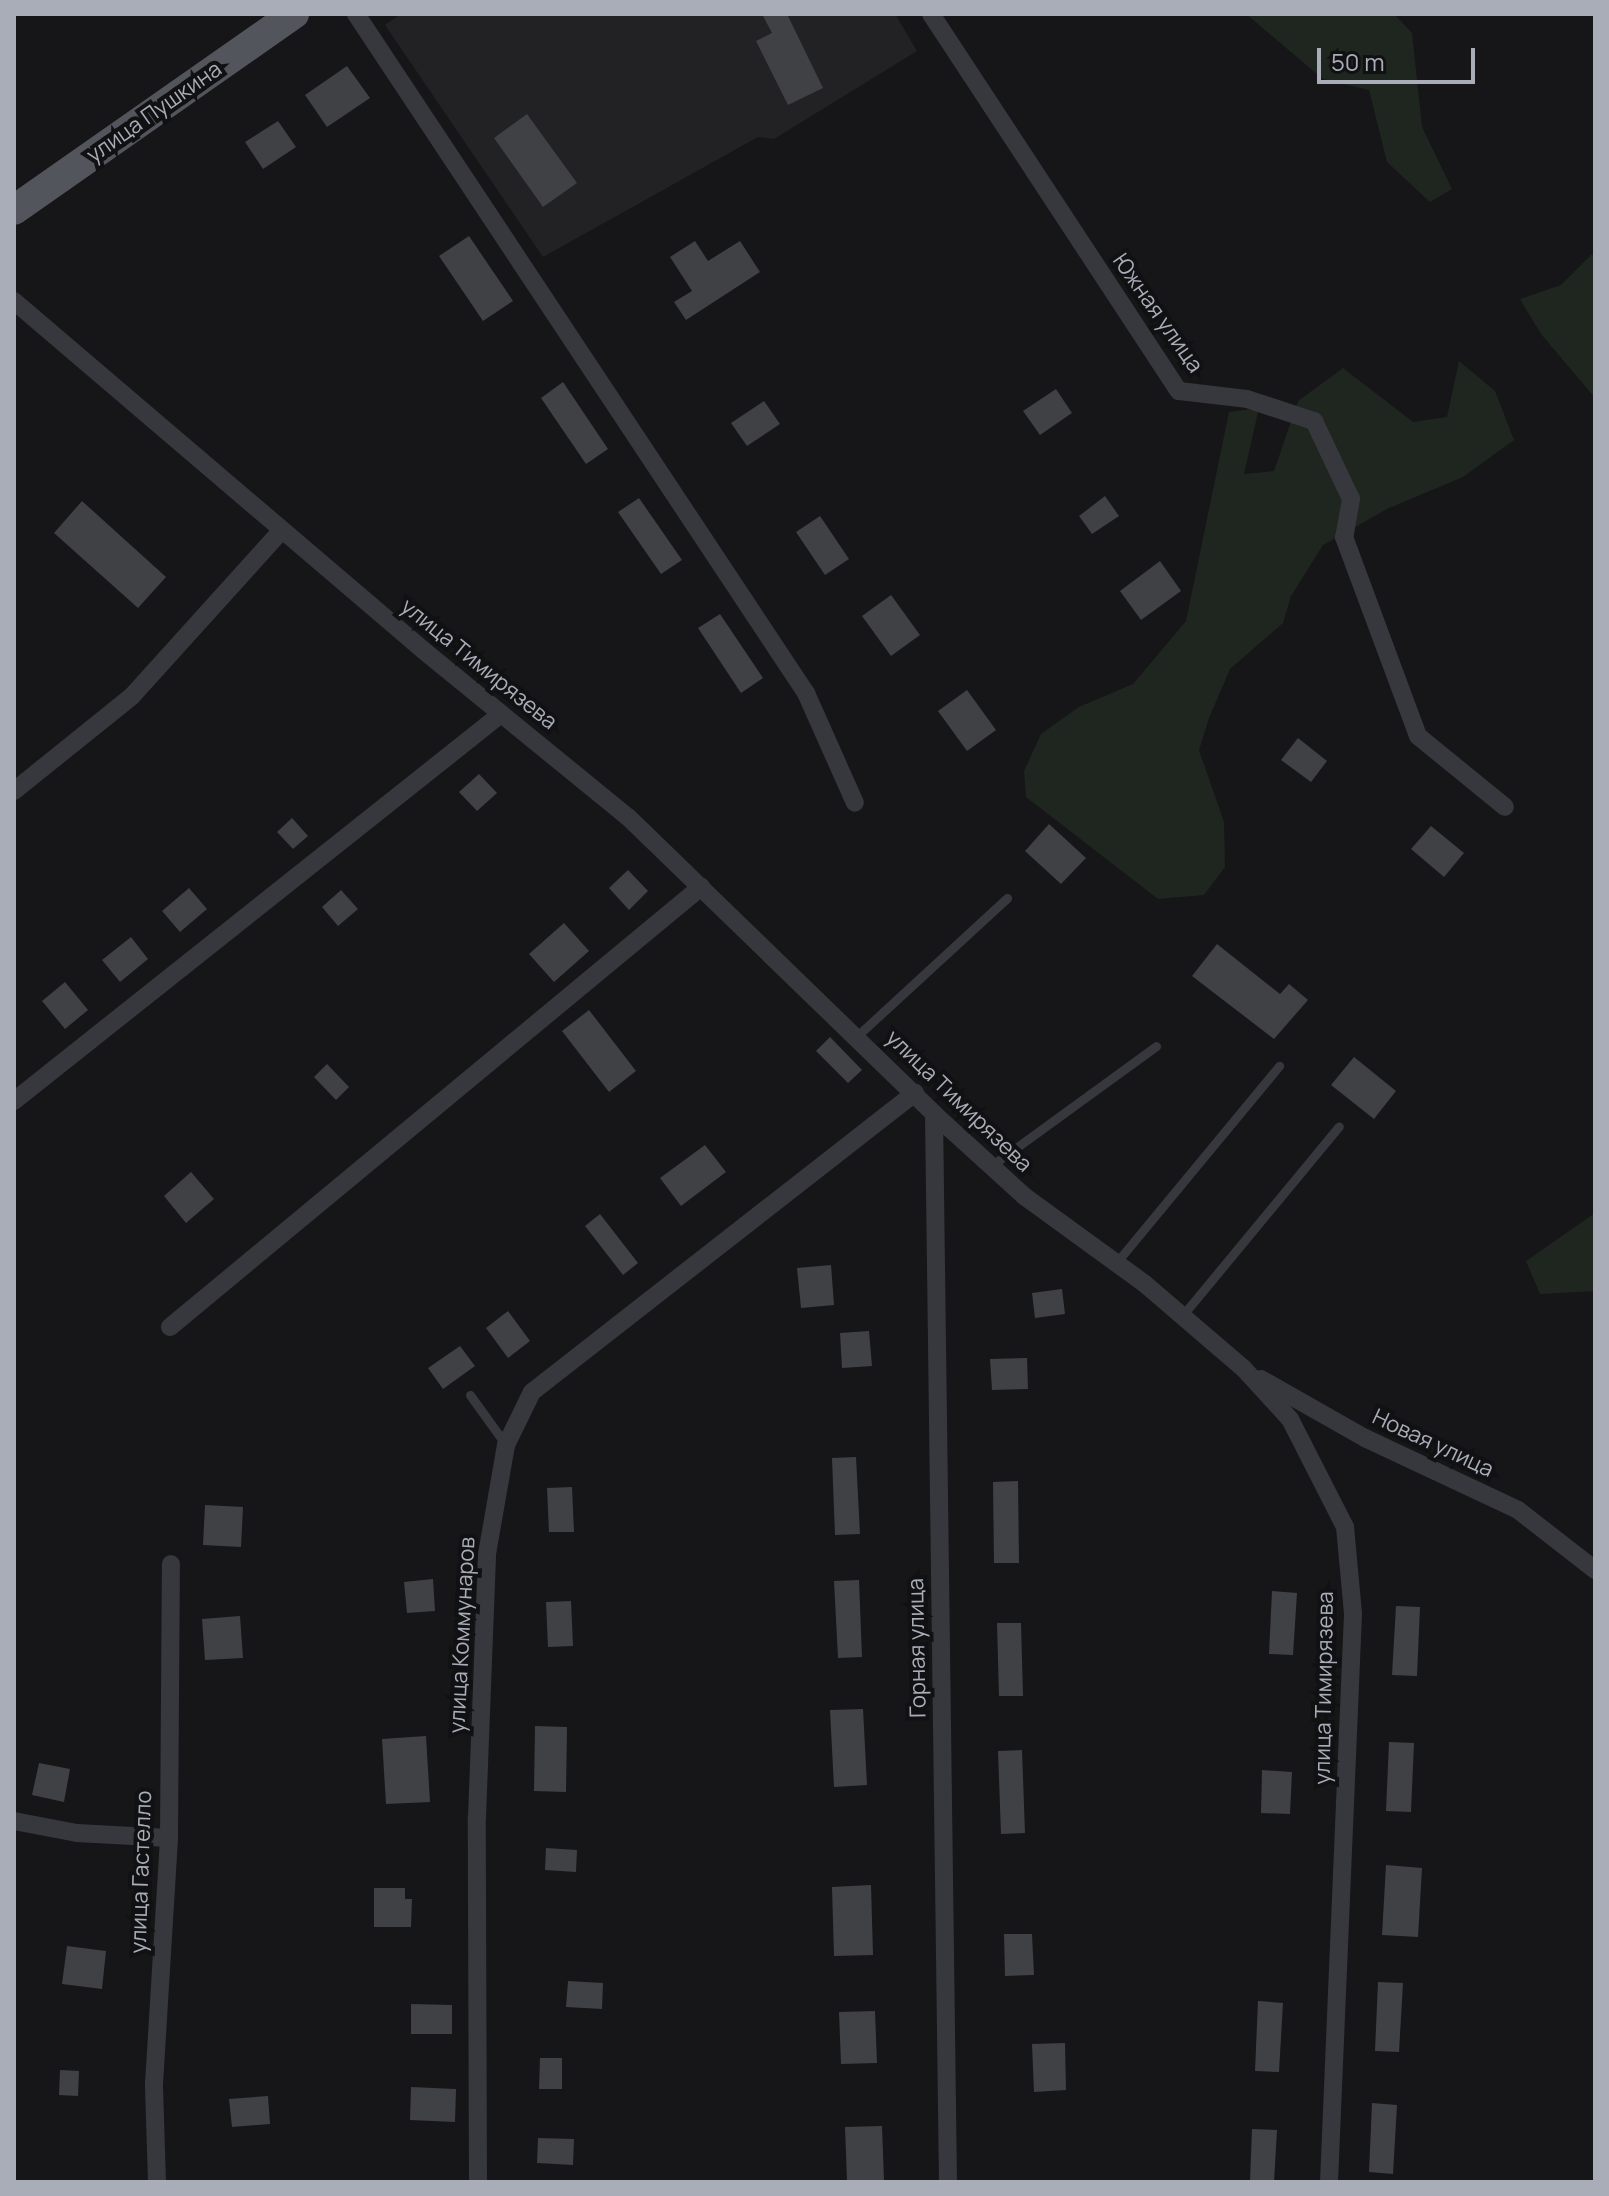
<!DOCTYPE html>
<html>
<head>
<meta charset="utf-8">
<style>
	body { margin:0 }
	#map { position:relative; width:1609px; height:2196px; overflow:hidden; background:#161618; font-family:Manrope,sans-serif }
	div>[style] { position:absolute }
	[style*='--x'] { left:calc(var(--x)*1px); top:calc(var(--y)*1px); width:calc(var(--w)*1px); rotate:calc(var(--a)*1deg) }
	.built>* { inset:0; background:#222225 }
	.green>* { inset:0; background:#1e261f }
	.building>* { inset:0; background:#404145 }
	.lane>* { height:9px; margin:-4.5px; padding:0 4.5px; transform-origin:4.5px; border-radius:4.5px; background:#37383d }
	.street>* { height:18px; margin:-9px; padding:0 9px; transform-origin:9px; border-radius:9px; background:#37383d }
	.primary>* { height:30px; margin:-15px; padding:0 15px; transform-origin:15px; border-radius:15px; background:#53555c }
	span { translate:-50% -50%; white-space:nowrap; text-align:center; line-height:1.15; -webkit-text-stroke:8px #111113; paint-order:stroke }
	.street-label { font-size:22px; color:#a8adb8 }
	.frame { position:absolute; inset:0; border:16px solid #a8adb8; pointer-events:none }
	.scale { position:absolute; left:1317px; top:48px; width:158px; height:36px; box-sizing:border-box; border:4px solid #a8adb8; border-top:0; padding-left:10px; font-size:24px; line-height:28px; white-space:nowrap; color:#a8adb8; -webkit-text-stroke:6px #111113; paint-order:stroke }
</style>
</head>
<body>
<div id="map">
	<div class="built">
		<div style="clip-path:polygon(401px 14px,895px 14px,917px 51px,774px 139px,758px 137px,543px 257px,385px 25px)"></div>
	</div>
	<div class="green">
		<div style="clip-path:polygon(1246px 14px,1394px 14px,1412px 33px,1422px 127px,1452px 189px,1430px 202px,1387px 162px,1369px 90px,1323px 79px)"></div>
		<div style="clip-path:polygon(1591px 255px,1595px 255px,1595px 398px,1541px 334px,1520px 299px,1561px 285px)"></div>
		<div style="clip-path:polygon(1459px 361px,1495px 391px,1514px 440px,1463px 477px,1389px 508px,1323px 545px,1291px 596px,1283px 623px,1230px 669px,1209px 718px,1199px 750px,1224px 822px,1225px 867px,1204px 895px,1158px 899px,1026px 797px,1024px 771px,1041px 734px,1079px 707px,1133px 684px,1186px 621px,1229px 412px,1259px 408px,1244px 474px,1274px 471px,1298px 401px,1343px 368px,1413px 422px,1447px 417px)"></div>
		<div style="clip-path:polygon(1595px 1213px,1595px 1291px,1540px 1294px,1526px 1261px)"></div>
	</div>
	<div class="building">
		<div style="clip-path:polygon(762px 14px,787px 14px,823px 88px,788px 105px,756px 41px,772px 33px)"></div>
		<div style="clip-path:polygon(347px 66px,370px 98px,327px 127px,305px 95px)"></div>
		<div style="clip-path:polygon(527px 114px,577px 183px,543px 207px,494px 138px)"></div>
		<div style="clip-path:polygon(278px 121px,296px 147px,263px 169px,245px 142px)"></div>
		<div style="clip-path:polygon(469px 236px,513px 301px,483px 321px,439px 256px)"></div>
		<div style="clip-path:polygon(695px 241px,708px 261px,740px 241px,760px 272px,686px 320px,674px 302px,692px 291px,670px 257px)"></div>
		<div style="clip-path:polygon(563px 382px,608px 449px,586px 464px,541px 398px)"></div>
		<div style="clip-path:polygon(1056px 389px,1072px 413px,1040px 435px,1023px 411px)"></div>
		<div style="clip-path:polygon(764px 401px,780px 424px,747px 446px,731px 423px)"></div>
		<div style="clip-path:polygon(1105px 496px,1119px 516px,1092px 534px,1079px 516px)"></div>
		<div style="clip-path:polygon(639px 498px,682px 560px,661px 574px,618px 512px)"></div>
		<div style="clip-path:polygon(82px 501px,166px 577px,138px 608px,54px 533px)"></div>
		<div style="clip-path:polygon(820px 516px,849px 559px,825px 575px,796px 532px)"></div>
		<div style="clip-path:polygon(1160px 561px,1181px 591px,1141px 620px,1120px 591px)"></div>
		<div style="clip-path:polygon(891px 595px,920px 635px,891px 656px,862px 616px)"></div>
		<div style="clip-path:polygon(720px 614px,763px 678px,741px 693px,698px 628px)"></div>
		<div style="clip-path:polygon(967px 690px,996px 730px,967px 751px,938px 711px)"></div>
		<div style="clip-path:polygon(1298px 738px,1327px 761px,1311px 782px,1281px 760px)"></div>
		<div style="clip-path:polygon(479px 774px,497px 793px,477px 811px,459px 792px)"></div>
		<div style="clip-path:polygon(292px 818px,308px 836px,293px 849px,277px 832px)"></div>
		<div style="clip-path:polygon(1049px 824px,1086px 858px,1061px 884px,1025px 851px)"></div>
		<div style="clip-path:polygon(1431px 826px,1464px 853px,1444px 877px,1411px 849px)"></div>
		<div style="clip-path:polygon(628px 870px,648px 891px,629px 910px,609px 888px)"></div>
		<div style="clip-path:polygon(189px 888px,207px 909px,180px 932px,162px 911px)"></div>
		<div style="clip-path:polygon(341px 890px,358px 909px,338px 926px,322px 907px)"></div>
		<div style="clip-path:polygon(564px 923px,589px 951px,554px 982px,529px 954px)"></div>
		<div style="clip-path:polygon(131px 937px,148px 959px,120px 982px,102px 960px)"></div>
		<div style="clip-path:polygon(1217px 944px,1280px 994px,1289px 984px,1308px 1000px,1274px 1039px,1192px 976px)"></div>
		<div style="clip-path:polygon(65px 982px,88px 1010px,65px 1029px,42px 1001px)"></div>
		<div style="clip-path:polygon(589px 1010px,636px 1071px,609px 1092px,562px 1031px)"></div>
		<div style="clip-path:polygon(830px 1037px,862px 1070px,848px 1083px,816px 1051px)"></div>
		<div style="clip-path:polygon(1354px 1057px,1396px 1091px,1374px 1119px,1331px 1085px)"></div>
		<div style="clip-path:polygon(327px 1064px,349px 1087px,336px 1100px,314px 1077px)"></div>
		<div style="clip-path:polygon(705px 1145px,726px 1172px,681px 1206px,660px 1178px)"></div>
		<div style="clip-path:polygon(191px 1172px,214px 1199px,186px 1223px,164px 1196px)"></div>
		<div style="clip-path:polygon(600px 1214px,638px 1263px,623px 1275px,585px 1226px)"></div>
		<div style="clip-path:polygon(831px 1265px,834px 1305px,801px 1308px,797px 1268px)"></div>
		<div style="clip-path:polygon(1062px 1289px,1065px 1314px,1035px 1318px,1032px 1293px)"></div>
		<div style="clip-path:polygon(508px 1311px,530px 1341px,508px 1358px,486px 1328px)"></div>
		<div style="clip-path:polygon(869px 1331px,872px 1366px,842px 1368px,840px 1333px)"></div>
		<div style="clip-path:polygon(460px 1346px,475px 1366px,443px 1389px,428px 1368px)"></div>
		<div style="clip-path:polygon(1027px 1358px,1028px 1389px,992px 1390px,990px 1359px)"></div>
		<div style="clip-path:polygon(856px 1457px,860px 1534px,835px 1535px,832px 1458px)"></div>
		<div style="clip-path:polygon(1018px 1481px,1019px 1563px,994px 1563px,993px 1482px)"></div>
		<div style="clip-path:polygon(572px 1487px,574px 1532px,549px 1532px,547px 1488px)"></div>
		<div style="clip-path:polygon(205px 1505px,243px 1507px,241px 1547px,203px 1545px)"></div>
		<div style="clip-path:polygon(433px 1579px,435px 1611px,407px 1613px,404px 1582px)"></div>
		<div style="clip-path:polygon(859px 1580px,862px 1657px,838px 1658px,834px 1581px)"></div>
		<div style="clip-path:polygon(1272px 1591px,1297px 1593px,1293px 1655px,1269px 1654px)"></div>
		<div style="clip-path:polygon(571px 1601px,573px 1646px,548px 1647px,546px 1602px)"></div>
		<div style="clip-path:polygon(1396px 1606px,1420px 1607px,1417px 1676px,1392px 1675px)"></div>
		<div style="clip-path:polygon(240px 1616px,243px 1658px,205px 1660px,202px 1619px)"></div>
		<div style="clip-path:polygon(997px 1623px,1021px 1623px,1023px 1696px,999px 1696px)"></div>
		<div style="clip-path:polygon(863px 1709px,867px 1785px,834px 1787px,830px 1710px)"></div>
		<div style="clip-path:polygon(535px 1726px,567px 1727px,566px 1792px,534px 1791px)"></div>
		<div style="clip-path:polygon(426px 1736px,430px 1802px,386px 1804px,382px 1739px)"></div>
		<div style="clip-path:polygon(1389px 1742px,1414px 1743px,1411px 1812px,1386px 1811px)"></div>
		<div style="clip-path:polygon(1022px 1750px,1025px 1833px,1001px 1834px,998px 1751px)"></div>
		<div style="clip-path:polygon(39px 1763px,70px 1769px,64px 1802px,32px 1795px)"></div>
		<div style="clip-path:polygon(1262px 1770px,1292px 1772px,1290px 1814px,1261px 1813px)"></div>
		<div style="clip-path:polygon(546px 1848px,577px 1850px,576px 1872px,545px 1870px)"></div>
		<div style="clip-path:polygon(1386px 1865px,1422px 1868px,1418px 1937px,1382px 1935px)"></div>
		<div style="clip-path:polygon(871px 1885px,873px 1955px,834px 1956px,832px 1887px)"></div>
		<div style="clip-path:polygon(374px 1888px,405px 1888px,405px 1899px,412px 1899px,411px 1927px,374px 1927px)"></div>
		<div style="clip-path:polygon(1004px 1934px,1032px 1934px,1034px 1975px,1005px 1976px)"></div>
		<div style="clip-path:polygon(67px 1946px,106px 1951px,102px 1989px,62px 1984px)"></div>
		<div style="clip-path:polygon(568px 1981px,603px 1983px,602px 2009px,566px 2007px)"></div>
		<div style="clip-path:polygon(1378px 1982px,1403px 1983px,1399px 2052px,1375px 2051px)"></div>
		<div style="clip-path:polygon(1258px 2001px,1283px 2003px,1279px 2072px,1255px 2071px)"></div>
		<div style="clip-path:polygon(411px 2004px,452px 2005px,452px 2034px,411px 2034px)"></div>
		<div style="clip-path:polygon(875px 2011px,877px 2063px,841px 2064px,839px 2012px)"></div>
		<div style="clip-path:polygon(1065px 2043px,1066px 2090px,1034px 2092px,1032px 2044px)"></div>
		<div style="clip-path:polygon(540px 2058px,562px 2058px,562px 2089px,539px 2089px)"></div>
		<div style="clip-path:polygon(60px 2070px,79px 2071px,78px 2096px,59px 2095px)"></div>
		<div style="clip-path:polygon(411px 2087px,456px 2089px,455px 2122px,410px 2120px)"></div>
		<div style="clip-path:polygon(268px 2096px,270px 2124px,232px 2127px,229px 2099px)"></div>
		<div style="clip-path:polygon(1372px 2103px,1397px 2105px,1393px 2174px,1369px 2172px)"></div>
		<div style="clip-path:polygon(882px 2126px,884px 2180px,847px 2181px,845px 2127px)"></div>
		<div style="clip-path:polygon(1252px 2129px,1277px 2130px,1274px 2182px,1250px 2182px)"></div>
		<div style="clip-path:polygon(538px 2138px,574px 2139px,573px 2165px,537px 2163px)"></div>
	</div>
	<div class="lane">
		<div style="--x:857;--y:1036;--w:204;--a:-42.6"></div>
		<div style="--x:991;--y:1166;--w:204;--a:-36"></div>
		<div style="--x:1116;--y:1263;--w:256;--a:-50.4"></div>
		<div style="--x:1182;--y:1316;--w:246;--a:-50.4"></div>
		<div style="--x:470;--y:1395;--w:62;--a:54.2"></div>
	</div>
	<div class="street">
		<div style="--x:356;--y:14;--w:815;--a:56.47"></div>
		<div style="--x:806;--y:693;--w:120;--a:66"></div>
		<div style="--x:931;--y:14;--w:451;--a:56.7"></div>
		<div style="--x:1179;--y:391;--w:68;--a:6.7"></div>
		<div style="--x:1247;--y:399;--w:71;--a:18.2"></div>
		<div style="--x:1314;--y:421;--w:86;--a:64.6"></div>
		<div style="--x:1351;--y:499;--w:39;--a:100"></div>
		<div style="--x:1344;--y:537;--w:212;--a:69.6"></div>
		<div style="--x:1418;--y:736;--w:112;--a:39.2"></div>
		<div style="--x:14;--y:301;--w:538;--a:40.47"></div>
		<div style="--x:423;--y:650;--w:264;--a:39.2"></div>
		<div style="--x:628;--y:817;--w:426;--a:44.1"></div>
		<div style="--x:934;--y:1114;--w:122;--a:42.3"></div>
		<div style="--x:1024;--y:1196;--w:150;--a:36"></div>
		<div style="--x:1145;--y:1284;--w:130;--a:40.6"></div>
		<div style="--x:1244;--y:1369;--w:68;--a:47.4"></div>
		<div style="--x:1290;--y:1419;--w:121;--a:63"></div>
		<div style="--x:1345;--y:1527;--w:87;--a:84.7"></div>
		<div style="--x:1353;--y:1614;--w:569;--a:92.42"></div>
		<div style="--x:14;--y:791;--w:151;--a:-38.8"></div>
		<div style="--x:132;--y:696;--w:222;--a:-47.9"></div>
		<div style="--x:14;--y:1101;--w:622;--a:-38.47"></div>
		<div style="--x:934;--y:1114;--w:1068;--a:89.25"></div>
		<div style="--x:170;--y:1327;--w:690;--a:-39.65"></div>
		<div style="--x:1261;--y:1379;--w:120;--a:29.6"></div>
		<div style="--x:1365;--y:1438;--w:169;--a:25.2"></div>
		<div style="--x:1518;--y:1510;--w:98;--a:37.9"></div>
		<div style="--x:14;--y:1821;--w:64;--a:10.8"></div>
		<div style="--x:77;--y:1833;--w:92;--a:3.1"></div>
		<div style="--x:157;--y:2182;--w:98;--a:-91.8"></div>
		<div style="--x:154;--y:2084;--w:246;--a:-86.5"></div>
		<div style="--x:169;--y:1838;--w:274;--a:-89.6"></div>
		<div style="--x:478;--y:2182;--w:365;--a:-90.2"></div>
		<div style="--x:477;--y:1817;--w:263;--a:-87.8"></div>
		<div style="--x:487;--y:1554;--w:111;--a:-80.1"></div>
		<div style="--x:506;--y:1445;--w:59;--a:-63.9"></div>
		<div style="--x:532;--y:1392;--w:486;--a:-38"></div>
	</div>
	<div class="primary">
		<div style="--x:14;--y:210;--w:342;--a:-35"></div>
	</div>
	<div class="street-label">
		<span style="left:154px;top:112px;rotate:-35deg">улица Пушкина</span>
		<span style="left:1158px;top:313px;rotate:55deg">Южная улица</span>
		<span style="left:479px;top:664px;rotate:39deg">улица Тимирязева</span>
		<span style="left:959px;top:1101px;rotate:44deg">улица Тимирязева</span>
		<span style="left:1433px;top:1443px;rotate:25deg">Новая улица</span>
		<span style="left:462px;top:1635px;rotate:-87deg">улица Коммунаров</span>
		<span style="left:917px;top:1648px;rotate:-91deg">Горная улица</span>
		<span style="left:1324px;top:1688px;rotate:-89deg">улица Тимирязева</span>
		<span style="left:141px;top:1872px;rotate:-88deg">улица Гастелло</span>
	</div>
	<div class="frame"></div>
	<div class="scale">50 m</div>
</div>
</body>
</html>
